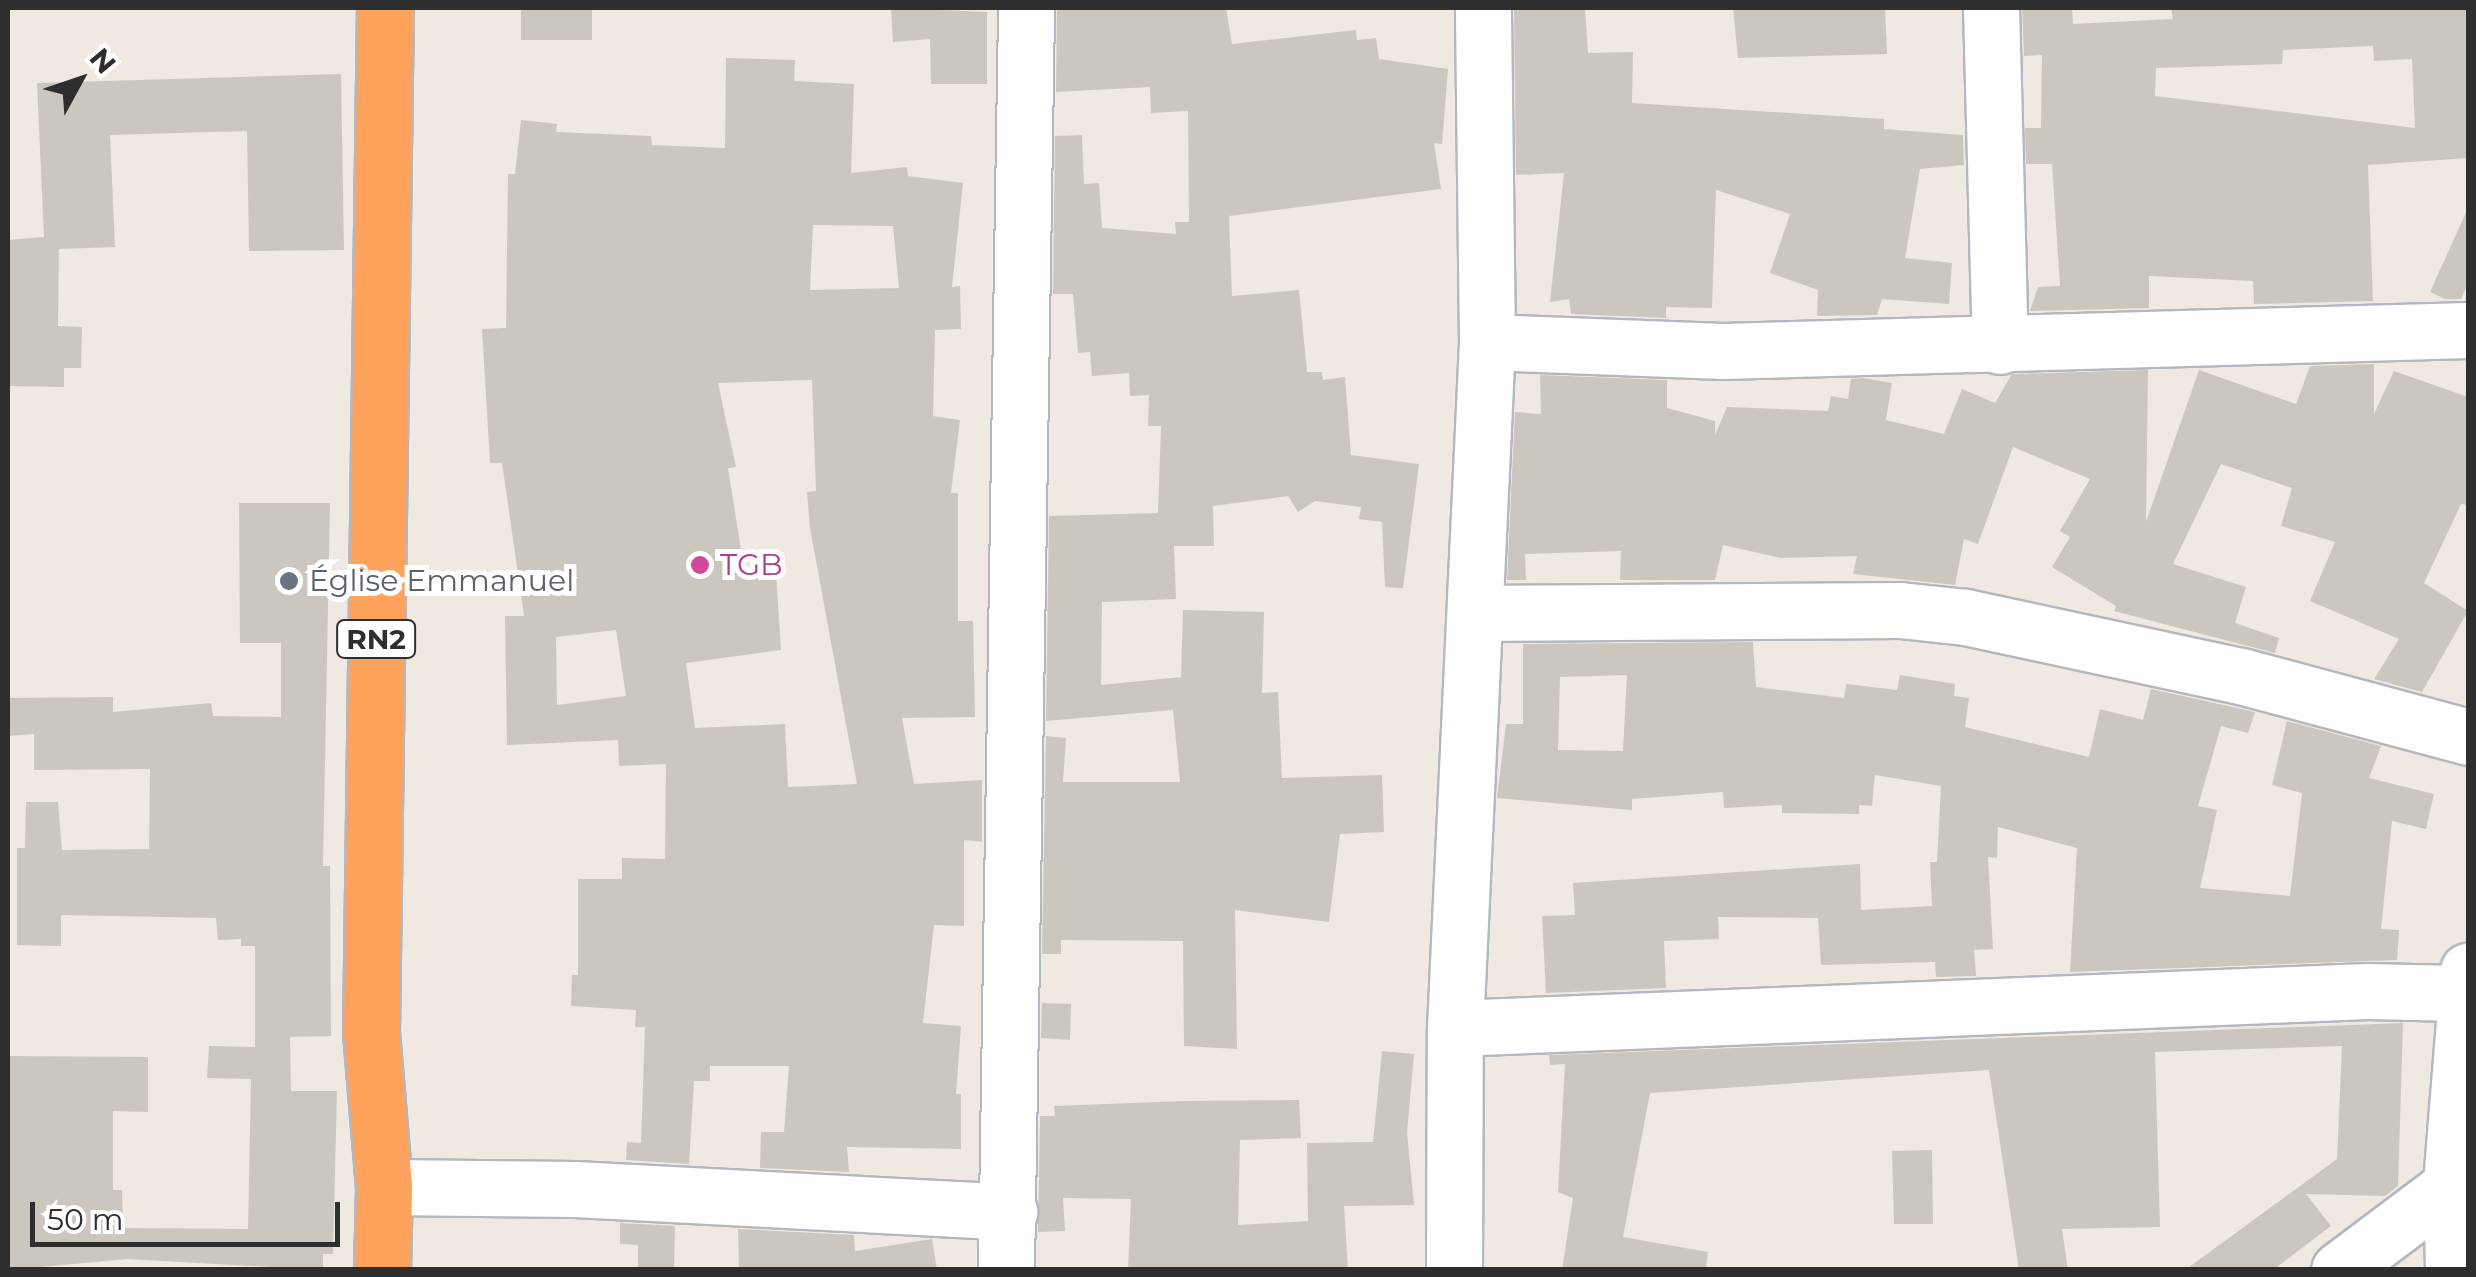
<!DOCTYPE html>
<html>
<head>
<meta charset="utf-8">
<style>
	body { margin:0 }
	#map { position:relative; width:2476px; height:1277px; overflow:hidden; background:#efe9e1; font-family:Montserrat,sans-serif }
	div>[style] { position:absolute }
	[style*='--x'] { left:calc(var(--x)*1px); top:calc(var(--y)*1px); width:calc(var(--w)*1px); rotate:calc(var(--a)*1deg) }
	.building>* { inset:0; background:#cbc7bf }
	.roads { filter:drop-shadow(2px 0 #b4b7c1) drop-shadow(-2px 0 #b4b7c1) drop-shadow(0 2px #b4b7c1) drop-shadow(0 -2px #b4b7c1) }
	.minor>* { height:55px; margin:-27.5px; padding:0 27.5px; transform-origin:27.5px; border-radius:27.5px; background:#fff }
	.highway>* { height:55px; margin:-27.5px; padding:0 27.5px; transform-origin:27.5px; border-radius:27.5px; background:#ffa35c }
	.dots>* { width:28px; height:28px; translate:-50% -50%; box-sizing:border-box; border:5px solid #fff; border-radius:50% }
	span { translate:-50% -50%; white-space:nowrap; text-align:center; line-height:1.15; -webkit-text-stroke:10px #fff; paint-order:stroke }
	.shield-label span { padding:2px 8px; background:#fff; border:2px solid; border-radius:8px; -webkit-text-stroke-width:0 }
	.shield-label { font-size:28px; color:#2e2e2e; font-weight:700 }
	.hotel-label { font-size:30px; color:#b23c85 }
	.left { translate:0 -50%; text-align:left }
	.worship-label { font-size:30px; color:#5b616d }
	.frame { position:absolute; inset:0; border:10px solid #2e2e2e; pointer-events:none }
	.north { position:absolute; left:30px; top:30px; width:100px; height:100px; -webkit-text-stroke:8px #fff; paint-order:stroke; rotate:50deg; font-size:28px; font-weight:700; line-height:40px; text-align:center; color:#2e2e2e }
	.north::after { content:''; display:block; margin:auto; width:35px; height:45px; background:#2e2e2e; clip-path:polygon(50% 0,100% 100%,50% 72%,0 100%) }
	.scale { position:absolute; left:30px; top:1202px; width:310px; height:45px; box-sizing:border-box; border:5px solid #2e2e2e; border-top:0; padding-left:12px; font-size:30px; line-height:35px; white-space:nowrap; color:#2e2e2e; -webkit-text-stroke:8px #fff; paint-order:stroke }
</style>
</head>
<body>
<div id="map">
	<div class="building">
		<div style="clip-path:polygon(521px 8px,592px 8px,592px 40px,521px 40px)"></div>
		<div style="clip-path:polygon(891px 8px,987px 12px,987px 84px,931px 84px,930px 39px,893px 42px)"></div>
		<div style="clip-path:polygon(1057px 8px,1226px 8px,1232px 44px,1356px 30px,1357px 40px,1376px 38px,1379px 59px,1448px 69px,1442px 144px,1434px 143px,1441px 189px,1229px 216px,1232px 296px,1299px 290px,1307px 372px,1322px 372px,1323px 380px,1345px 377px,1351px 455px,1419px 464px,1403px 588px,1385px 587px,1382px 522px,1359px 519px,1361px 507px,1315px 501px,1298px 512px,1288px 496px,1213px 506px,1214px 546px,1174px 546px,1176px 599px,1102px 602px,1101px 685px,1181px 677px,1183px 610px,1264px 612px,1262px 693px,1278px 692px,1282px 778px,1382px 775px,1384px 832px,1340px 834px,1329px 922px,1235px 910px,1237px 1049px,1184px 1046px,1183px 941px,1061px 940px,1061px 954px,1042px 954px,1046px 736px,1066px 738px,1063px 782px,1180px 782px,1173px 710px,1046px 721px,1049px 516px,1158px 513px,1161px 426px,1148px 426px,1149px 395px,1130px 396px,1129px 373px,1092px 376px,1090px 352px,1078px 353px,1073px 294px,1053px 294px,1055px 136px,1082px 135px,1084px 184px,1099px 183px,1102px 228px,1176px 234px,1175px 222px,1189px 222px,1188px 111px,1151px 113px,1150px 87px,1056px 92px)"></div>
		<div style="clip-path:polygon(1514px 8px,1585px 8px,1588px 53px,1633px 52px,1632px 103px,1884px 119px,1884px 129px,1963px 135px,1964px 165px,1920px 169px,1905px 258px,1952px 263px,1949px 304px,1882px 299px,1877px 315px,1817px 316px,1818px 290px,1770px 273px,1790px 214px,1716px 190px,1712px 308px,1666px 307px,1666px 318px,1571px 314px,1569px 299px,1550px 302px,1564px 173px,1516px 175px)"></div>
		<div style="clip-path:polygon(1733px 8px,1885px 8px,1887px 54px,1738px 58px)"></div>
		<div style="clip-path:polygon(evenodd,2022px 8px,2072px 8px,2073px 24px,2173px 19px,2171px 8px,2468px 8px,2468px 158px,2368px 165px,2373px 301px,2254px 304px,2253px 281px,2149px 276px,2149px 308px,2030px 311px,2038px 287px,2060px 286px,2052px 164px,2026px 164px,2025px 128px,2041px 128px,2042px 55px,2024px 56px,2022px 8px,2373px 46px,2374px 61px,2412px 59px,2415px 128px,2155px 96px,2156px 68px,2282px 64px,2283px 50px,2373px 46px)"></div>
		<div style="clip-path:polygon(evenodd,726px 58px,795px 60px,794px 81px,854px 84px,851px 173px,907px 167px,908px 176px,963px 183px,952px 287px,960px 286px,961px 329px,935px 330px,933px 416px,960px 420px,951px 493px,958px 493px,958px 621px,973px 621px,975px 717px,902px 718px,914px 784px,982px 780px,982px 842px,964px 840px,964px 926px,934px 925px,923px 1023px,961px 1026px,956px 1094px,961px 1094px,961px 1149px,847px 1147px,849px 1172px,760px 1168px,761px 1132px,784px 1132px,789px 1066px,710px 1066px,710px 1081px,694px 1081px,689px 1164px,626px 1160px,627px 1142px,641px 1143px,645px 1027px,635px 1027px,636px 1010px,571px 1006px,572px 975px,578px 975px,578px 879px,622px 879px,622px 858px,665px 859px,666px 764px,619px 766px,618px 740px,507px 745px,505px 616px,524px 616px,502px 463px,490px 463px,482px 329px,506px 328px,508px 174px,515px 174px,521px 120px,557px 124px,556px 132px,651px 136px,652px 145px,725px 148px,726px 58px,813px 225px,893px 226px,899px 288px,810px 290px,813px 225px,726px 58px,812px 380px,816px 491px,807px 492px,810px 528px,857px 784px,788px 787px,785px 724px,695px 728px,686px 663px,781px 650px,776px 571px,745px 575px,728px 468px,736px 467px,718px 383px,812px 380px,726px 58px,616px 630px,626px 696px,557px 705px,556px 637px,616px 630px)"></div>
		<div style="clip-path:polygon(341px 74px,344px 250px,249px 251px,247px 131px,110px 135px,115px 247px,59px 249px,58px 326px,82px 327px,81px 368px,64px 368px,64px 387px,8px 386px,8px 240px,44px 237px,37px 83px)"></div>
		<div style="clip-path:polygon(2468px 208px,2468px 283px,2461px 299px,2445px 299px,2430px 292px)"></div>
		<div style="clip-path:polygon(2374px 364px,2374px 414px,2394px 371px,2468px 397px,2468px 505px,2461px 504px,2424px 583px,2468px 611px,2422px 692px,2374px 679px,2399px 639px,2310px 601px,2335px 542px,2281px 526px,2292px 488px,2221px 464px,2173px 564px,2246px 587px,2235px 623px,2279px 638px,2275px 653px,2114px 611px,2116px 606px,2052px 567px,2070px 537px,2060px 531px,2090px 479px,2013px 447px,1978px 544px,1964px 539px,1955px 585px,1853px 574px,1857px 556px,1781px 558px,1723px 545px,1715px 580px,1620px 580px,1621px 551px,1525px 554px,1526px 580px,1507px 580px,1515px 412px,1541px 414px,1540px 375px,1667px 380px,1667px 408px,1715px 421px,1715px 435px,1727px 407px,1828px 411px,1831px 396px,1848px 399px,1851px 379px,1863px 378px,1892px 383px,1886px 420px,1944px 434px,1962px 389px,1995px 403px,2012px 374px,2148px 370px,2146px 522px,2199px 370px,2296px 404px,2310px 366px)"></div>
		<div style="clip-path:polygon(239px 503px,330px 503px,323px 866px,330px 866px,331px 1036px,290px 1037px,291px 1091px,337px 1091px,333px 1254px,323px 1254px,323px 1270px,128px 1259px,8px 1270px,8px 1056px,148px 1057px,148px 1112px,113px 1111px,113px 1190px,122px 1190px,123px 1228px,248px 1229px,251px 1079px,207px 1078px,209px 1046px,255px 1047px,255px 946px,241px 946px,241px 939px,218px 940px,216px 918px,61px 915px,61px 946px,17px 945px,17px 848px,25px 848px,26px 802px,58px 802px,62px 850px,149px 849px,150px 769px,34px 770px,34px 734px,8px 736px,8px 698px,113px 697px,113px 712px,211px 703px,213px 716px,281px 717px,281px 643px,240px 643px)"></div>
		<div style="clip-path:polygon(evenodd,1753px 642px,1756px 687px,1844px 698px,1846px 684px,1897px 690px,1900px 675px,1955px 684px,1954px 696px,1969px 698px,1965px 727px,2089px 757px,2100px 709px,2143px 720px,2151px 689px,2255px 712px,2248px 733px,2221px 726px,2198px 806px,2217px 810px,2200px 888px,2290px 896px,2302px 793px,2272px 785px,2287px 721px,2381px 746px,2369px 778px,2434px 794px,2426px 829px,2392px 821px,2381px 929px,2399px 930px,2397px 960px,2070px 972px,2077px 848px,1998px 827px,1997px 858px,1988px 857px,1993px 949px,1974px 950px,1976px 976px,1936px 977px,1935px 962px,1821px 965px,1818px 918px,1718px 917px,1719px 939px,1664px 941px,1666px 988px,1546px 993px,1542px 916px,1575px 915px,1573px 883px,1860px 864px,1861px 910px,1932px 906px,1930px 862px,1937px 862px,1941px 786px,1875px 775px,1872px 806px,1859px 805px,1859px 814px,1782px 813px,1782px 805px,1724px 808px,1723px 792px,1632px 799px,1632px 810px,1497px 798px,1506px 724px,1523px 724px,1523px 644px,1753px 642px,1627px 675px,1623px 751px,1558px 750px,1560px 677px,1627px 675px)"></div>
		<div style="clip-path:polygon(1042px 1003px,1071px 1004px,1070px 1040px,1041px 1038px)"></div>
		<div style="clip-path:polygon(2403px 1023px,2398px 1186px,2385px 1196px,2306px 1194px,2331px 1226px,2273px 1270px,2185px 1270px,2337px 1159px,2342px 1046px,2155px 1052px,2160px 1227px,2062px 1229px,2068px 1270px,2019px 1270px,1989px 1070px,1650px 1093px,1623px 1237px,1708px 1252px,1706px 1270px,1562px 1270px,1573px 1198px,1558px 1192px,1565px 1064px,1550px 1065px,1549px 1055px)"></div>
		<div style="clip-path:polygon(1382px 1051px,1414px 1054px,1407px 1133px,1414px 1205px,1344px 1206px,1348px 1270px,1128px 1270px,1131px 1199px,1063px 1198px,1065px 1231px,1038px 1232px,1040px 1116px,1055px 1116px,1054px 1106px,1185px 1101px,1299px 1100px,1301px 1138px,1240px 1140px,1238px 1225px,1308px 1221px,1307px 1143px,1373px 1142px)"></div>
		<div style="clip-path:polygon(1932px 1150px,1933px 1224px,1894px 1224px,1892px 1151px)"></div>
		<div style="clip-path:polygon(620px 1223px,675px 1226px,674px 1270px,638px 1270px,638px 1245px,620px 1244px)"></div>
		<div style="clip-path:polygon(738px 1229px,854px 1235px,855px 1251px,932px 1239px,937px 1270px,739px 1270px)"></div>
	</div>
	<div class="roads">
		<div class="minor">
			<div style="--x:1991;--y:8;--w:338;--a:88.5"></div>
			<div style="--x:1487;--y:342;--w:236;--a:2.2"></div>
			<div style="--x:1723;--y:351;--w:745;--a:-1.61"></div>
			<div style="--x:1476;--y:613;--w:424;--a:-0.4"></div>
			<div style="--x:1900;--y:610;--w:65;--a:6.1"></div>
			<div style="--x:1965;--y:617;--w:282;--a:12.1"></div>
			<div style="--x:2241;--y:676;--w:235;--a:15"></div>
			<div style="--x:1455;--y:1028;--w:913;--a:-2.32"></div>
			<div style="--x:2367;--y:991;--w:98;--a:1.2"></div>
			<div style="--x:384;--y:1187;--w:191;--a:0.6"></div>
			<div style="--x:575;--y:1189;--w:435;--a:3"></div>
			<div style="--x:1006;--y:1270;--w:1262;--a:-89.09"></div>
			<div style="--x:1454;--y:1270;--w:242;--a:-89.8"></div>
			<div style="--x:1455;--y:1028;--w:687;--a:-87.33"></div>
			<div style="--x:1487;--y:342;--w:334;--a:-90.7"></div>
			<div style="--x:2339;--y:1270;--w:161;--a:-36.9"></div>
			<div style="--x:2453;--y:1270;--w:87;--a:-91.3"></div>
			<div style="--x:2451;--y:1183;--w:213;--a:-85.4"></div>
		</div>
		<div class="highway">
			<div style="--x:382;--y:1270;--w:83;--a:-88.6"></div>
			<div style="--x:384;--y:1187;--w:155;--a:-94.8"></div>
			<div style="--x:371;--y:1033;--w:1025;--a:-89.22"></div>
		</div>
	</div>
	<div class="dots">
		<div style="left:700px;top:565px;background:#d1479c"></div>
		<div style="left:289px;top:581px;background:#6b7280"></div>
	</div>
	<div class="shield-label">
		<span style="left:376px;top:639px">RN2</span>
	</div>
	<div class="hotel-label">
		<span class="left" style="left:720px;top:565px">TGB</span>
	</div>
	<div class="worship-label">
		<span class="left" style="left:309px;top:581px">Église Emmanuel</span>
	</div>
	<div class="frame"></div>
	<div class="north">N</div>
	<div class="scale">50 m</div>
</div>
</body>
</html>
